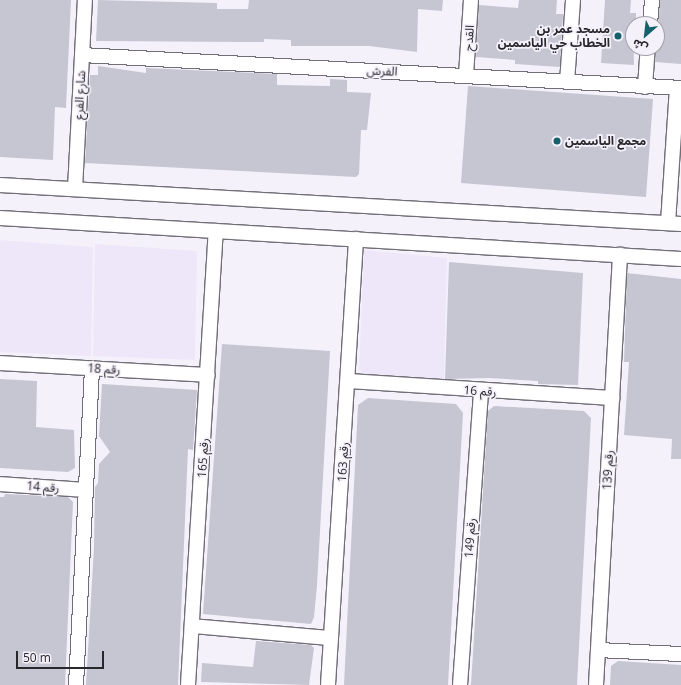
<!DOCTYPE html>
<html>
<head>
<meta charset="utf-8">
<style>
	body { margin:0 }
	#map { position:relative; width:681px; height:685px; overflow:hidden; background:#f5f1fb; font-family:"Open Sans","Noto Sans Arabic",sans-serif }
	div>[style] { position:absolute }
	[style*='--x'] { left:calc(var(--x)*1px); top:calc(var(--y)*1px); width:calc(var(--w)*1px); rotate:calc(var(--a)*1deg) }
	.built>* { inset:0; background:#eee7f9 }
	.building>* { inset:0; background:#c5c6d1 }
	.roads { filter:drop-shadow(1px 0 #716e77) drop-shadow(-1px 0 #716e77) drop-shadow(0 1px #716e77) drop-shadow(0 -1px #716e77) }
	.minor>* { height:14px; margin:-7px; padding:0 7px; transform-origin:7px; border-radius:7px; background:#fff }
	.dots>* { width:11px; height:11px; translate:-50% -50%; box-sizing:border-box; border:2px solid #f5f1fb; border-radius:50% }
	span { translate:-50% -50%; white-space:nowrap; text-align:center; line-height:1.15; -webkit-text-stroke:3.5px #f5f1fb; paint-order:stroke }
	.poi-label { font-size:12px; color:#28272b; font-weight:700 }
	.right { translate:-100% -50%; text-align:right }
	.left { translate:0 -50%; text-align:left }
	.street-label { font-size:12px; color:#28272b }
	.north { position:absolute; left:625px; top:16px; width:40px; height:40px; box-sizing:border-box; background:#f5f1fb; border:1px solid #a3a0a8; border-radius:50%; rotate:208deg; font-size:11px; font-weight:700; line-height:16px; text-align:center; color:#28272b }
	.north::after { content:''; display:block; margin:auto; width:14px; height:18px; background:#14606c; clip-path:polygon(50% 0,100% 100%,50% 72%,0 100%) }
	.scale { position:absolute; left:16px; top:651px; width:88px; height:18px; box-sizing:border-box; border:2px solid #28272b; border-top:0; padding-left:5px; font-size:12px; line-height:14px; white-space:nowrap; color:#28272b; -webkit-text-stroke:3px #f5f1fb; paint-order:stroke }
</style>
</head>
<body>
<div id="map">
	<div class="built">
		<div style="clip-path:polygon(0 240px,93px 247px,91px 356px,0 352px)"></div>
		<div style="clip-path:polygon(95px 244px,197px 251px,195px 360px,93px 356px)"></div>
		<div style="clip-path:polygon(364px 250px,447px 258px,444px 380px,364px 374px,359px 370px)"></div>
	</div>
	<div class="building">
		<div style="clip-path:polygon(0 0,71px 0,66px 108px,55px 107px,53px 160px,0 157px)"></div>
		<div style="clip-path:polygon(98px 0,217px 3px,217px 9px,248px 9px,249px 0,443px 0,442px 11px,418px 9px,417px 52px,369px 46px,291px 46px,291px 40px,264px 39px,264px 42px,246px 42px,96px 41px)"></div>
		<div style="clip-path:polygon(519px 0,557px 0,556px 14px,563px 14px,560px 67px,515px 64px,515px 60px,476px 57px,479px 5px,518px 8px)"></div>
		<div style="clip-path:polygon(605px 0,631px 0,630px 13px,636px 13px,636px 24px,633px 24px,634px 65px,601px 63px)"></div>
		<div style="clip-path:polygon(660px 0,681px 0,681px 64px,655px 62px)"></div>
		<div style="clip-path:polygon(98px 66px,146px 73px,146px 68px,277px 74px,277px 85px,330px 86px,330px 79px,347px 80px,347px 92px,371px 93px,367px 130px,361px 130px,359px 174px,356px 177px,85px 163px,90px 75px,98px 75px)"></div>
		<div style="clip-path:polygon(468px 86px,653px 99px,646px 197px,461px 183px)"></div>
		<div style="clip-path:polygon(449px 262px,583px 273px,578px 385px,538px 384px,538px 381px,490px 378px,445px 379px)"></div>
		<div style="clip-path:polygon(627px 273px,681px 279px,681px 459px,671px 459px,672px 439px,624px 435px,629px 362px,624px 362px)"></div>
		<div style="clip-path:polygon(222px 344px,330px 351px,317px 585px,314px 617px,311px 624px,203px 614px)"></div>
		<div style="clip-path:polygon(0 379px,37px 381px,36px 427px,74px 430px,75px 468px,68px 472px,0 468px)"></div>
		<div style="clip-path:polygon(102px 384px,197px 390px,193px 450px,188px 449px,178px 685px,86px 685px,94px 547px,95px 487px,98px 483px,99px 464px,110px 452px,99px 436px)"></div>
		<div style="clip-path:polygon(368px 398px,456px 404px,463px 413px,448px 685px,344px 685px,358px 405px)"></div>
		<div style="clip-path:polygon(494px 406px,584px 411px,591px 418px,577px 685px,471px 685px,488px 411px)"></div>
		<div style="clip-path:polygon(5px 494px,68px 497px,73px 502px,65px 685px,0 685px,0 497px,4px 497px)"></div>
		<div style="clip-path:polygon(256px 641px,311px 645px,314px 648px,309px 685px,201px 682px,202px 663px,253px 667px)"></div>
		<div style="clip-path:polygon(618px 661px,681px 665px,681px 685px,610px 685px,611px 666px)"></div>
	</div>
	<div class="roads">
		<div class="minor">
			<div style="--x:650;--y:24;--w:24;--a:-85"></div>
			<div style="--x:82;--y:55;--w:600;--a:3.15"></div>
			<div style="--x:466;--y:75;--w:75;--a:-86.2"></div>
			<div style="--x:567;--y:82;--w:82;--a:-85.8"></div>
			<div style="--x:645;--y:87;--w:39;--a:-86"></div>
			<div style="--x:0;--y:185;--w:682;--a:3.28"></div>
			<div style="--x:75;--y:189;--w:189;--a:-87"></div>
			<div style="--x:0;--y:218;--w:682;--a:3.45"></div>
			<div style="--x:668;--y:223;--w:135;--a:-86.2"></div>
			<div style="--x:0;--y:363;--w:208;--a:3.3"></div>
			<div style="--x:348;--y:381;--w:265;--a:3.7"></div>
			<div style="--x:0;--y:484;--w:86;--a:4"></div>
			<div style="--x:192;--y:626;--w:139;--a:5"></div>
			<div style="--x:598;--y:650;--w:83;--a:2.8"></div>
			<div style="--x:76;--y:685;--w:317;--a:-87.1"></div>
			<div style="--x:188;--y:685;--w:455;--a:-86.5"></div>
			<div style="--x:328;--y:685;--w:447;--a:-86.4"></div>
			<div style="--x:460;--y:685;--w:295;--a:-85.9"></div>
			<div style="--x:596;--y:685;--w:431;--a:-86.8"></div>
		</div>
	</div>
	<div class="dots">
		<div style="left:618px;top:36px;background:#14606c"></div>
		<div style="left:557px;top:141px;background:#14606c"></div>
	</div>
	<div class="poi-label">
		<span class="right" style="left:610px;top:36px">مسجد عمر بن<br>الخطاب حي الياسمين</span>
		<span class="left" style="left:565px;top:141px">مجمع الياسمين</span>
	</div>
	<div class="street-label">
		<span style="left:469px;top:38px;rotate:-87deg">القدح</span>
		<span style="left:382px;top:71px;rotate:3deg">الفرش</span>
		<span style="left:80px;top:95px;rotate:-87deg">شارع الفرع</span>
		<span style="left:104px;top:369px;rotate:3deg">رقم 18</span>
		<span style="left:480px;top:391px;rotate:4deg">رقم 16</span>
		<span style="left:203px;top:458px;rotate:-86deg">رقم 165</span>
		<span style="left:343px;top:462px;rotate:-86deg">رقم 163</span>
		<span style="left:608px;top:470px;rotate:-87deg">رقم 139</span>
		<span style="left:43px;top:487px;rotate:4deg">رقم 14</span>
		<span style="left:470px;top:538px;rotate:-86deg">رقم 149</span>
	</div>
	<div class="north">ش</div>
	<div class="scale">50 m</div>
</div>
</body>
</html>
